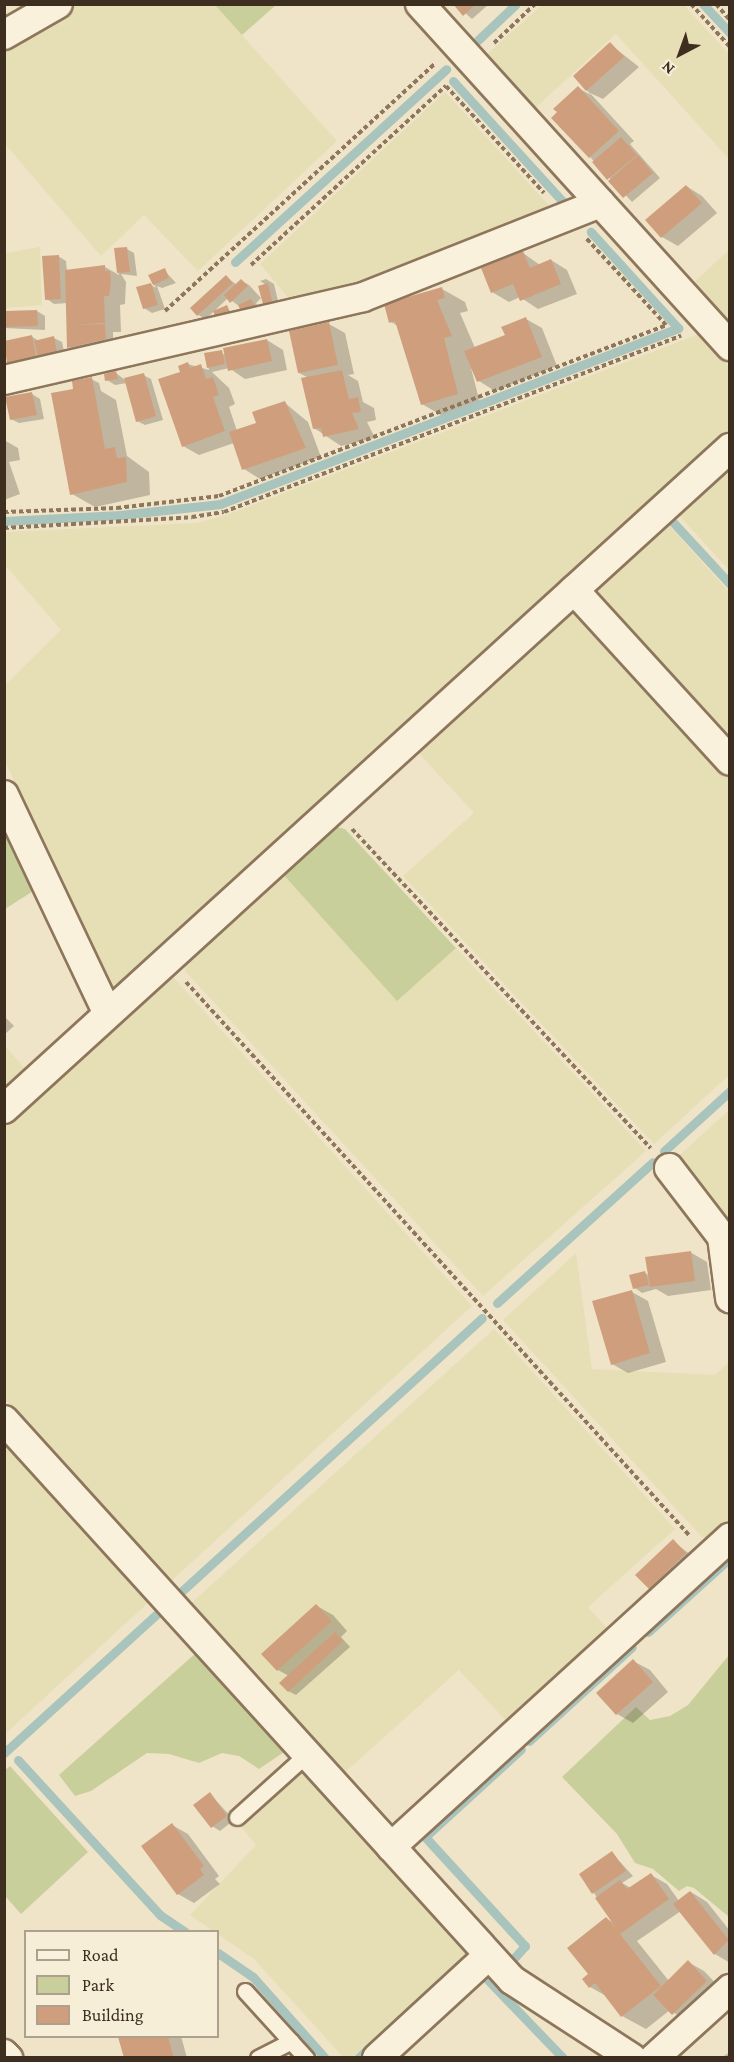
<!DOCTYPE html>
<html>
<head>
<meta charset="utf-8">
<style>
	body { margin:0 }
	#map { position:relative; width:734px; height:2062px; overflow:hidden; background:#f0e4c8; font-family:"Crimson Pro",serif }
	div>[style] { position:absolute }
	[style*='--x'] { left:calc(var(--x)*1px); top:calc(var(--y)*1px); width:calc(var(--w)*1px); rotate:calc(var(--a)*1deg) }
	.farmland>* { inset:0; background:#e6deb5 }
	.green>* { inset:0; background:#c9cf9b }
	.shadow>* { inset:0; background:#0003 }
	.stream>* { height:9px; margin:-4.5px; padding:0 4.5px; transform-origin:4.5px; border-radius:4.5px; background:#a9c4bc }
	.building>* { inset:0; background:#cf9f7d }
	.path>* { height:4px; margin-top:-2px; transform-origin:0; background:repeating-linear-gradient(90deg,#8d765c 0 4.5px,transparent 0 7.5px) }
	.roads { filter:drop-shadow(2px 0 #8d765c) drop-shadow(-2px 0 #8d765c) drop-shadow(0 2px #8d765c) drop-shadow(0 -2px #8d765c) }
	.lane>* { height:15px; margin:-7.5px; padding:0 7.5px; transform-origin:7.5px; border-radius:7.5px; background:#faf1dc }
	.street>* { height:28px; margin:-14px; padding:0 14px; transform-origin:14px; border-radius:14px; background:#faf1dc }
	span { translate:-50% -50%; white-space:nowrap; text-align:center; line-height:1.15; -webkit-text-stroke:4.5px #f7eed8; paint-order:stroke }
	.frame { position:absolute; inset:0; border:6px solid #3d2e20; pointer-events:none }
	.legend { position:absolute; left:24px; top:1930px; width:195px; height:108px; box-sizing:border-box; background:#f7eed8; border:2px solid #ada18e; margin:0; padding:8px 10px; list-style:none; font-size:18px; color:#3d2e20 }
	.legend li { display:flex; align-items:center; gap:12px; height:30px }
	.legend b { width:30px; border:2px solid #ada18e }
	.north { position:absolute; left:650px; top:24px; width:60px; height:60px; -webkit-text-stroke:4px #f7eed8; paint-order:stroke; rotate:221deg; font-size:16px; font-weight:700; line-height:24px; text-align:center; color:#3d2e20 }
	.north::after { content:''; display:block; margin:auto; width:21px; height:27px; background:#3d2e20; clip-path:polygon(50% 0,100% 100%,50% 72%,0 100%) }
</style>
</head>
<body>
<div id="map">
	<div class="farmland">
		<div style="clip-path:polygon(72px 5px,215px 5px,337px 141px,198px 271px,144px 215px,101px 256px,5px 144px,4px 50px,69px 12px)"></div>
		<div style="clip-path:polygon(542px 5px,684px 5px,729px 54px,729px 159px,616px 34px,533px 110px,484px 57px)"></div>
		<div style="clip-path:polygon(445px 92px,553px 210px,452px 252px,291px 301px,260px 264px)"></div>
		<div style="clip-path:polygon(40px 247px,42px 305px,5px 308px,5px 253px)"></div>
		<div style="clip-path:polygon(729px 250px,729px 327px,691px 285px)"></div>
		<div style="clip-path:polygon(699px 334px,729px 367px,729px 436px,119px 989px,108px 987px,5px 761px,4px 686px,61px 630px,5px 565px,5px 532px,197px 523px,229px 514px)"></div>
		<div style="clip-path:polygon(729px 463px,729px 570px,675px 511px)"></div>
		<div style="clip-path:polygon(665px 521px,729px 592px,729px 750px,589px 591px)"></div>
		<div style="clip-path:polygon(573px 604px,729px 770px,729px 1075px,654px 1144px,403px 876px,474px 813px,415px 749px)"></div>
		<div style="clip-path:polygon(281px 872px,397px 1000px,456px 948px,646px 1151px,483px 1296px,186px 972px,184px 960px)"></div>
		<div style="clip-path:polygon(167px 977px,174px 978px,472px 1306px,169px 1583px,5px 1399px,5px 1125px)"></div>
		<div style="clip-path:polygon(4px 1045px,27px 1071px,4px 1092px)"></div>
		<div style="clip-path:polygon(729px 1110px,729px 1261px,672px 1162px)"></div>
		<div style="clip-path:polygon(576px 1253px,592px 1369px,715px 1375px,729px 1362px,729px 1525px,713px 1540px,702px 1537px,503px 1320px)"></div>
		<div style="clip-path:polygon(494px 1329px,675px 1529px,588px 1607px,610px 1632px,509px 1724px,459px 1670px,342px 1775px,188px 1606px)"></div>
		<div style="clip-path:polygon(4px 1437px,151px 1600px,5px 1734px,4px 1734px)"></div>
		<div style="clip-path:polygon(305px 1771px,467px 1946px,468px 1954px,352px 2057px,343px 2057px,254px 1959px,190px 1915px,256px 1845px,242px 1828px,300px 1772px)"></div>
	</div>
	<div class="green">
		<div style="clip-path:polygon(215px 5px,276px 5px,242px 35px)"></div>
		<div style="clip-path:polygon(4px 822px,38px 888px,5px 909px,4px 909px)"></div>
		<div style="clip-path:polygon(331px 826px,345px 829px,456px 948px,397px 1001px,281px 872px)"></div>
		<div style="clip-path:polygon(197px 1652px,287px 1750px,259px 1769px,239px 1756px,222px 1753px,199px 1763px,169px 1754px,147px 1753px,91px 1791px,75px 1796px,59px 1775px)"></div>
		<div style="clip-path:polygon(729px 1655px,730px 1917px,729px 1917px,694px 1888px,687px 1886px,679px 1891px,653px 1869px,635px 1863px,617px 1834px,562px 1777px,636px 1707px,650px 1720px,670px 1716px,688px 1705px)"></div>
		<div style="clip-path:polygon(10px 1766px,88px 1852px,21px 1914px,5px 1896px,4px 1771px)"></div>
	</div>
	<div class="shadow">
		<div style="clip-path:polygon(455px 4px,489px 4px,472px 19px)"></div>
		<div style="clip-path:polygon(610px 44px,639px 67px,603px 99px,590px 93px,634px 141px,630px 144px,660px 178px,632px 202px,590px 157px,578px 88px,591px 95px,575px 76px)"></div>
		<div style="clip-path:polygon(686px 186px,702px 196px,717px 213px,678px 246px,662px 237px)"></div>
		<div style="clip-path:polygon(127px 249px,134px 253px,137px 276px,121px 274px,126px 282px,125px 304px,120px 305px,121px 332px,113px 332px,113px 343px,77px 351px,69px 347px,68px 303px,54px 304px,47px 299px,58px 256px,66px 261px,67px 271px,105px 267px,119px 275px,116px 250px)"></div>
		<div style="clip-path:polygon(523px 253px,540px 265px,551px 260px,567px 270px,577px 294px,538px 309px,520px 297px,509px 302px,492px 292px)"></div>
		<div style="clip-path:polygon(164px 270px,176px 283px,162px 288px,157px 286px,165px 309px,152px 313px,144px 308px,150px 284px,156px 288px,150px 276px)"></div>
		<div style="clip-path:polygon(226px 277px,237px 285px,242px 281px,249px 285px,261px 298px,256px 303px,262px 312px,239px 306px,228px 298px,206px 319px,198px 315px)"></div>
		<div style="clip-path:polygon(266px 279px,274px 284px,279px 305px,272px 307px,264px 303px,266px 285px,260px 281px)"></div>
		<div style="clip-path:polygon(442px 289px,465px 302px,468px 311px,460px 313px,475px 348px,506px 336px,526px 319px,542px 328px,557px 366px,495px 391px,479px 381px,471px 368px,481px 407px,446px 418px,422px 404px,398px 326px,391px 322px)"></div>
		<div style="clip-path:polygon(37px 311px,45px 316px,45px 330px,4px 328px,4px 313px)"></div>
		<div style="clip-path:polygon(329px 324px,345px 333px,354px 374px,348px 375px,358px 381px,363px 402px,374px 408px,376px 420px,367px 422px,375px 438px,341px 446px,314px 428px,309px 378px,299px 373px)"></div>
		<div style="clip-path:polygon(31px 336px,39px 341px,54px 338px,62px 342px,65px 356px,17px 366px,9px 362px)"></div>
		<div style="clip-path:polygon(267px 340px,283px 350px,287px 370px,245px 379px,229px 368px,212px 372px,229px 388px,235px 404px,229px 407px,237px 431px,258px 424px,285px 403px,308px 422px,321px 457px,260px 479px,244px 469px,234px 443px,199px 455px,183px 446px,181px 372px,188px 364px,209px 370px,206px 355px,226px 354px)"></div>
		<div style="clip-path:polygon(116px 373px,125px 380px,143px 375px,151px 379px,163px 420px,145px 425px,137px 421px,127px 383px,115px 385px,107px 380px)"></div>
		<div style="clip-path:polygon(91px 379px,99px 383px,101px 391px,116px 400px,127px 456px,149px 472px,150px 495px,95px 507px,72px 494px,79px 389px)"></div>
		<div style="clip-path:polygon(32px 394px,40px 399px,44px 419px,19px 423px,11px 419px)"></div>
		<div style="clip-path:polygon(4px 440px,18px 448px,20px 460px,9px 462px,20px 494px,4px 500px)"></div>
		<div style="clip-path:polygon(4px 1016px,14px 1026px,5px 1034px,4px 1034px)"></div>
		<div style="clip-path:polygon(690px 1252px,707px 1262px,711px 1290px,668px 1296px,656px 1289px,642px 1293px,635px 1288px,645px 1273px,650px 1276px)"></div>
		<div style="clip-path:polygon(632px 1292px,648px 1301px,666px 1362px,628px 1373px,612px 1364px)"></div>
		<div style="clip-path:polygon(673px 1541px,701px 1563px,666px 1597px,650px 1588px)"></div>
		<div style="clip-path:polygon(317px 1606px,333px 1615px,347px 1631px,341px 1637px,350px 1647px,296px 1695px,288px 1691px,289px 1676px,278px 1670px)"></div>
		<div style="clip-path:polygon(633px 1661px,650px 1670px,668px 1692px,633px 1723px,617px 1714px)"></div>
		<div style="clip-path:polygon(210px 1794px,234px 1820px,220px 1831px,212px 1826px)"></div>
		<div style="clip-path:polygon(172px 1825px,188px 1834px,219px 1876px,215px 1879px,220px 1884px,194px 1903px,178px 1894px)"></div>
		<div style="clip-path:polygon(612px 1853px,633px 1876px,622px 1883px,631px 1888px,651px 1875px,667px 1884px,679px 1901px,691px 1892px,707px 1902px,730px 1931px,730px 1963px,715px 1954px,681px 1911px,637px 1941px,669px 1981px,688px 1962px,704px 1971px,723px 1991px,689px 2023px,670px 2010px,646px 2029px,622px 2016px,608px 1997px,590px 1987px,606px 1918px,614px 1923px,594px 1893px)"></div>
		<div style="clip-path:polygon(119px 2036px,181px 2036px,187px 2058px,126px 2058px)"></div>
		<div style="clip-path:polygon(730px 2052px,730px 2058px,721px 2058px)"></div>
	</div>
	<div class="stream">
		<div style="--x:703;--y:4;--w:40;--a:47"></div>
		<div style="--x:478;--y:40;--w:52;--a:-43.5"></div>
		<div style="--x:453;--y:81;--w:164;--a:47.7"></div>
		<div style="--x:235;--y:262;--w:286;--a:-42.4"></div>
		<div style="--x:671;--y:520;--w:87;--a:47.3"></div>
		<div style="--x:4;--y:521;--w:116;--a:-3"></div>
		<div style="--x:120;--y:515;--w:101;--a:-6.3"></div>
		<div style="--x:220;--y:504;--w:491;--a:-21"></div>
		<div style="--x:678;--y:328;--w:130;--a:-132.2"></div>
		<div style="--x:664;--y:1151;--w:89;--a:-42.3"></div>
		<div style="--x:497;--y:1303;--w:210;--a:-42.1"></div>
		<div style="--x:183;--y:1590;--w:404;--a:-42.3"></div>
		<div style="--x:648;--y:1632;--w:110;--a:-42.1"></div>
		<div style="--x:529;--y:1741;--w:139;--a:-42.4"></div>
		<div style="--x:4;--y:1753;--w:211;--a:-42.3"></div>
		<div style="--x:18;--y:1760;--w:210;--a:47.5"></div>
		<div style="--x:160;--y:1915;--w:30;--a:34"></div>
		<div style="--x:218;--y:1953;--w:42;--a:34.4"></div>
		<div style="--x:253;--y:1977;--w:108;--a:48.4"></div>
		<div style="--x:515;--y:1957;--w:15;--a:-48"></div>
		<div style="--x:525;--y:1946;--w:148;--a:-132.5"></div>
		<div style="--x:425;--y:1837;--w:130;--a:-42.5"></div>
		<div style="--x:486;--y:1978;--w:111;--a:46.1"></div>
		<div style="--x:358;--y:2058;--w:19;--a:-43"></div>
	</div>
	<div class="building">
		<div style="clip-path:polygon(453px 4px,476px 4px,463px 16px)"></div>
		<div style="clip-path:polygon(610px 42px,624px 57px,586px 91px,573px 76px)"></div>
		<div style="clip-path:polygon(578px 86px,619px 131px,589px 158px,551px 118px,557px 112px,553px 109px)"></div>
		<div style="clip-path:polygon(621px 137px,637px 155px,607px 180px,592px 162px)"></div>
		<div style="clip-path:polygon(638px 155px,653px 173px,623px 198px,608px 181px)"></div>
		<div style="clip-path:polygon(686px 185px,702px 203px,661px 238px,645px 220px)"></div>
		<div style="clip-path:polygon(127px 247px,130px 272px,117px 273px,114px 248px)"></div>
		<div style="clip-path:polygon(523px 251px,530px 268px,551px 259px,561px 284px,520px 301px,513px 284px,491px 293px,481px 268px)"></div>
		<div style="clip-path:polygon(59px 255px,61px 299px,45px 300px,42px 256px)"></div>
		<div style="clip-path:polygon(105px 265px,105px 271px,110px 271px,111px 283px,109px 296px,104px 296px,105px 323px,74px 325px,105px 324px,106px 339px,67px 348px,65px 270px)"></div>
		<div style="clip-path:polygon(165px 268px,169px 278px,153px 285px,148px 275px)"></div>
		<div style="clip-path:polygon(226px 275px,233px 283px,197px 316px,190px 308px)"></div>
		<div style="clip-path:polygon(241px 279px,248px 286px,230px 303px,224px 295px)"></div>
		<div style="clip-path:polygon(151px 283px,158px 305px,143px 309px,136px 287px)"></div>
		<div style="clip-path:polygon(268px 283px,272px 301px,263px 304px,258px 286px)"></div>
		<div style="clip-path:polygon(442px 287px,445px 298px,437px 300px,452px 336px,444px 338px,458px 394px,421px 405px,395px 321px,389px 323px,384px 304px)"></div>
		<div style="clip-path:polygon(251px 299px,255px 307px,242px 313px,238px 305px)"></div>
		<div style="clip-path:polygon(227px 305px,230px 312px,216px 319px,213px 311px)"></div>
		<div style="clip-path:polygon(37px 310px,38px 326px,4px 327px,4px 311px)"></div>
		<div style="clip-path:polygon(526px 317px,542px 357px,477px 382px,464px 351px,505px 335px,501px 327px)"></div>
		<div style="clip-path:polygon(329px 322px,338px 365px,298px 373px,289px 331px)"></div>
		<div style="clip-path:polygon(32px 335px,36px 356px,7px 363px,4px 341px)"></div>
		<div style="clip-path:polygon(54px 336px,57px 352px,38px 356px,34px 341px)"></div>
		<div style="clip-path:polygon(267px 339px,272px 361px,228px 371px,223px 348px)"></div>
		<div style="clip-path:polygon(222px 350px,225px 364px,207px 368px,204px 353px)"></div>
		<div style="clip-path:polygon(188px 362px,190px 368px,201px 364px,206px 379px,213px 377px,219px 395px,213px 397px,225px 431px,182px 447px,158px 379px,180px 372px,178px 366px)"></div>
		<div style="clip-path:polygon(342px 370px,349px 399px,358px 397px,361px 412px,352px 413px,359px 429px,323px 437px,321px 428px,313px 429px,301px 378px)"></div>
		<div style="clip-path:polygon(116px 371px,118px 379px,105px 381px,104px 374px)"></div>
		<div style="clip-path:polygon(144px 373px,156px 416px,136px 422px,124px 378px)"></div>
		<div style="clip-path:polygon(92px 377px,105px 449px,115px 447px,117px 458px,126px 457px,127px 482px,70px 495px,51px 393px,73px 389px,72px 381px)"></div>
		<div style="clip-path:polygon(32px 392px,37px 415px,10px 420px,5px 397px)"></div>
		<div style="clip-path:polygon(285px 401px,306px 448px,242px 470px,229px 432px,256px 423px,252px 412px)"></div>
		<div style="clip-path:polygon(691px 1251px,695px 1281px,650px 1287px,645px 1257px)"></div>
		<div style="clip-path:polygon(645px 1271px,649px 1285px,633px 1289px,629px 1275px)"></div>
		<div style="clip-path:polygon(632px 1290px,650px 1353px,611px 1365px,592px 1301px)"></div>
		<div style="clip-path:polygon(673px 1539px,686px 1553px,649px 1589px,635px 1575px)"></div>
		<div style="clip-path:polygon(316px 1604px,332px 1621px,277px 1671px,261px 1654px)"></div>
		<div style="clip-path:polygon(335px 1632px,343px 1641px,288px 1692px,279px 1683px)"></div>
		<div style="clip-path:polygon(633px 1659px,653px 1682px,616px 1715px,596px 1693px)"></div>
		<div style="clip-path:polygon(210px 1792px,227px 1816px,211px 1828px,193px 1805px)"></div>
		<div style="clip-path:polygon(172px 1823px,204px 1866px,200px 1869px,204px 1875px,177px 1895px,141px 1846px)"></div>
		<div style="clip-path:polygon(612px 1851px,626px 1871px,592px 1894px,579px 1874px)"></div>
		<div style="clip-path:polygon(651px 1873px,669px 1899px,620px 1934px,661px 1986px,621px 2017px,595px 1983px,589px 1988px,582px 1979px,588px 1974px,567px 1948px,606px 1917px,616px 1928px,595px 1898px,620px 1880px,627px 1889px)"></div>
		<div style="clip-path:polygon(690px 1891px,729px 1940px,714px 1955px,673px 1904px)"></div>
		<div style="clip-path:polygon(688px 1960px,707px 1981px,672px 2015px,653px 1995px)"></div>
		<div style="clip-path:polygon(118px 2037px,168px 2037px,174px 2058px,124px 2058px)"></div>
	</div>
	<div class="path">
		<div style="--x:691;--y:4;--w:58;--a:47.8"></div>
		<div style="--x:716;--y:4;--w:21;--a:49"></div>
		<div style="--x:494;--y:43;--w:57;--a:-43.6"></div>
		<div style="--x:251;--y:265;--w:265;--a:-42.6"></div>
		<div style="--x:446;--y:86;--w:145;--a:47.5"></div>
		<div style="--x:165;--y:311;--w:367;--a:-42.5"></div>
		<div style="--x:4;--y:512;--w:113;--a:-2"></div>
		<div style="--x:117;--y:508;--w:103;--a:-6.7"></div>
		<div style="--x:219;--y:496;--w:479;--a:-20.9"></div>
		<div style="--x:666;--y:325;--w:118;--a:-132.6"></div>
		<div style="--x:4;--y:528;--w:188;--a:-3.3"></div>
		<div style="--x:192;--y:517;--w:32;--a:-9"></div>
		<div style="--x:224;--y:512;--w:490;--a:-21.1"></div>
		<div style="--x:352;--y:829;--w:437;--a:46.9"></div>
		<div style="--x:186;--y:982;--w:749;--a:47.71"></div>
	</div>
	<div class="roads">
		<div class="lane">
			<div style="--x:237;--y:1817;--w:94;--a:-42"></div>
			<div style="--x:245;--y:1991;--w:91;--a:47.7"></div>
			<div style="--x:258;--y:2058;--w:37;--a:-27"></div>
		</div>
		<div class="street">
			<div style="--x:420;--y:4;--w:462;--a:47.8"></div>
			<div style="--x:4;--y:35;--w:62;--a:-29.9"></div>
			<div style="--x:4;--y:380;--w:368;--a:-13"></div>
			<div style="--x:363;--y:297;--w:255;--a:-21.6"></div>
			<div style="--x:574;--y:590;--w:231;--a:47.6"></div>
			<div style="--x:4;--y:795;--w:242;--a:64.6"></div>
			<div style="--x:4;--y:1109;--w:982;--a:-42.32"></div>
			<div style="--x:669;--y:1168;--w:87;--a:52.5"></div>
			<div style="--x:722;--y:1237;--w:62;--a:82.5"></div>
			<div style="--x:4;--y:1420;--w:756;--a:47.79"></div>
			<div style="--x:512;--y:1980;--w:143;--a:33"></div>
			<div style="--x:391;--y:1847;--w:459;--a:-42.4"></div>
			<div style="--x:4;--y:2054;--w:6;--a:45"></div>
			<div style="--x:377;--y:2058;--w:152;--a:-42.6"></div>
			<div style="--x:654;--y:2058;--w:103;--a:-42.2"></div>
		</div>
	</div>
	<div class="frame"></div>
	<ul class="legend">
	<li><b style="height:8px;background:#faf1dc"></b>Road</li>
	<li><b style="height:16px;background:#c9cf9b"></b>Park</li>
	<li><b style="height:16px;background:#cf9f7d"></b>Building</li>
	</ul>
	<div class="north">N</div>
</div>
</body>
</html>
